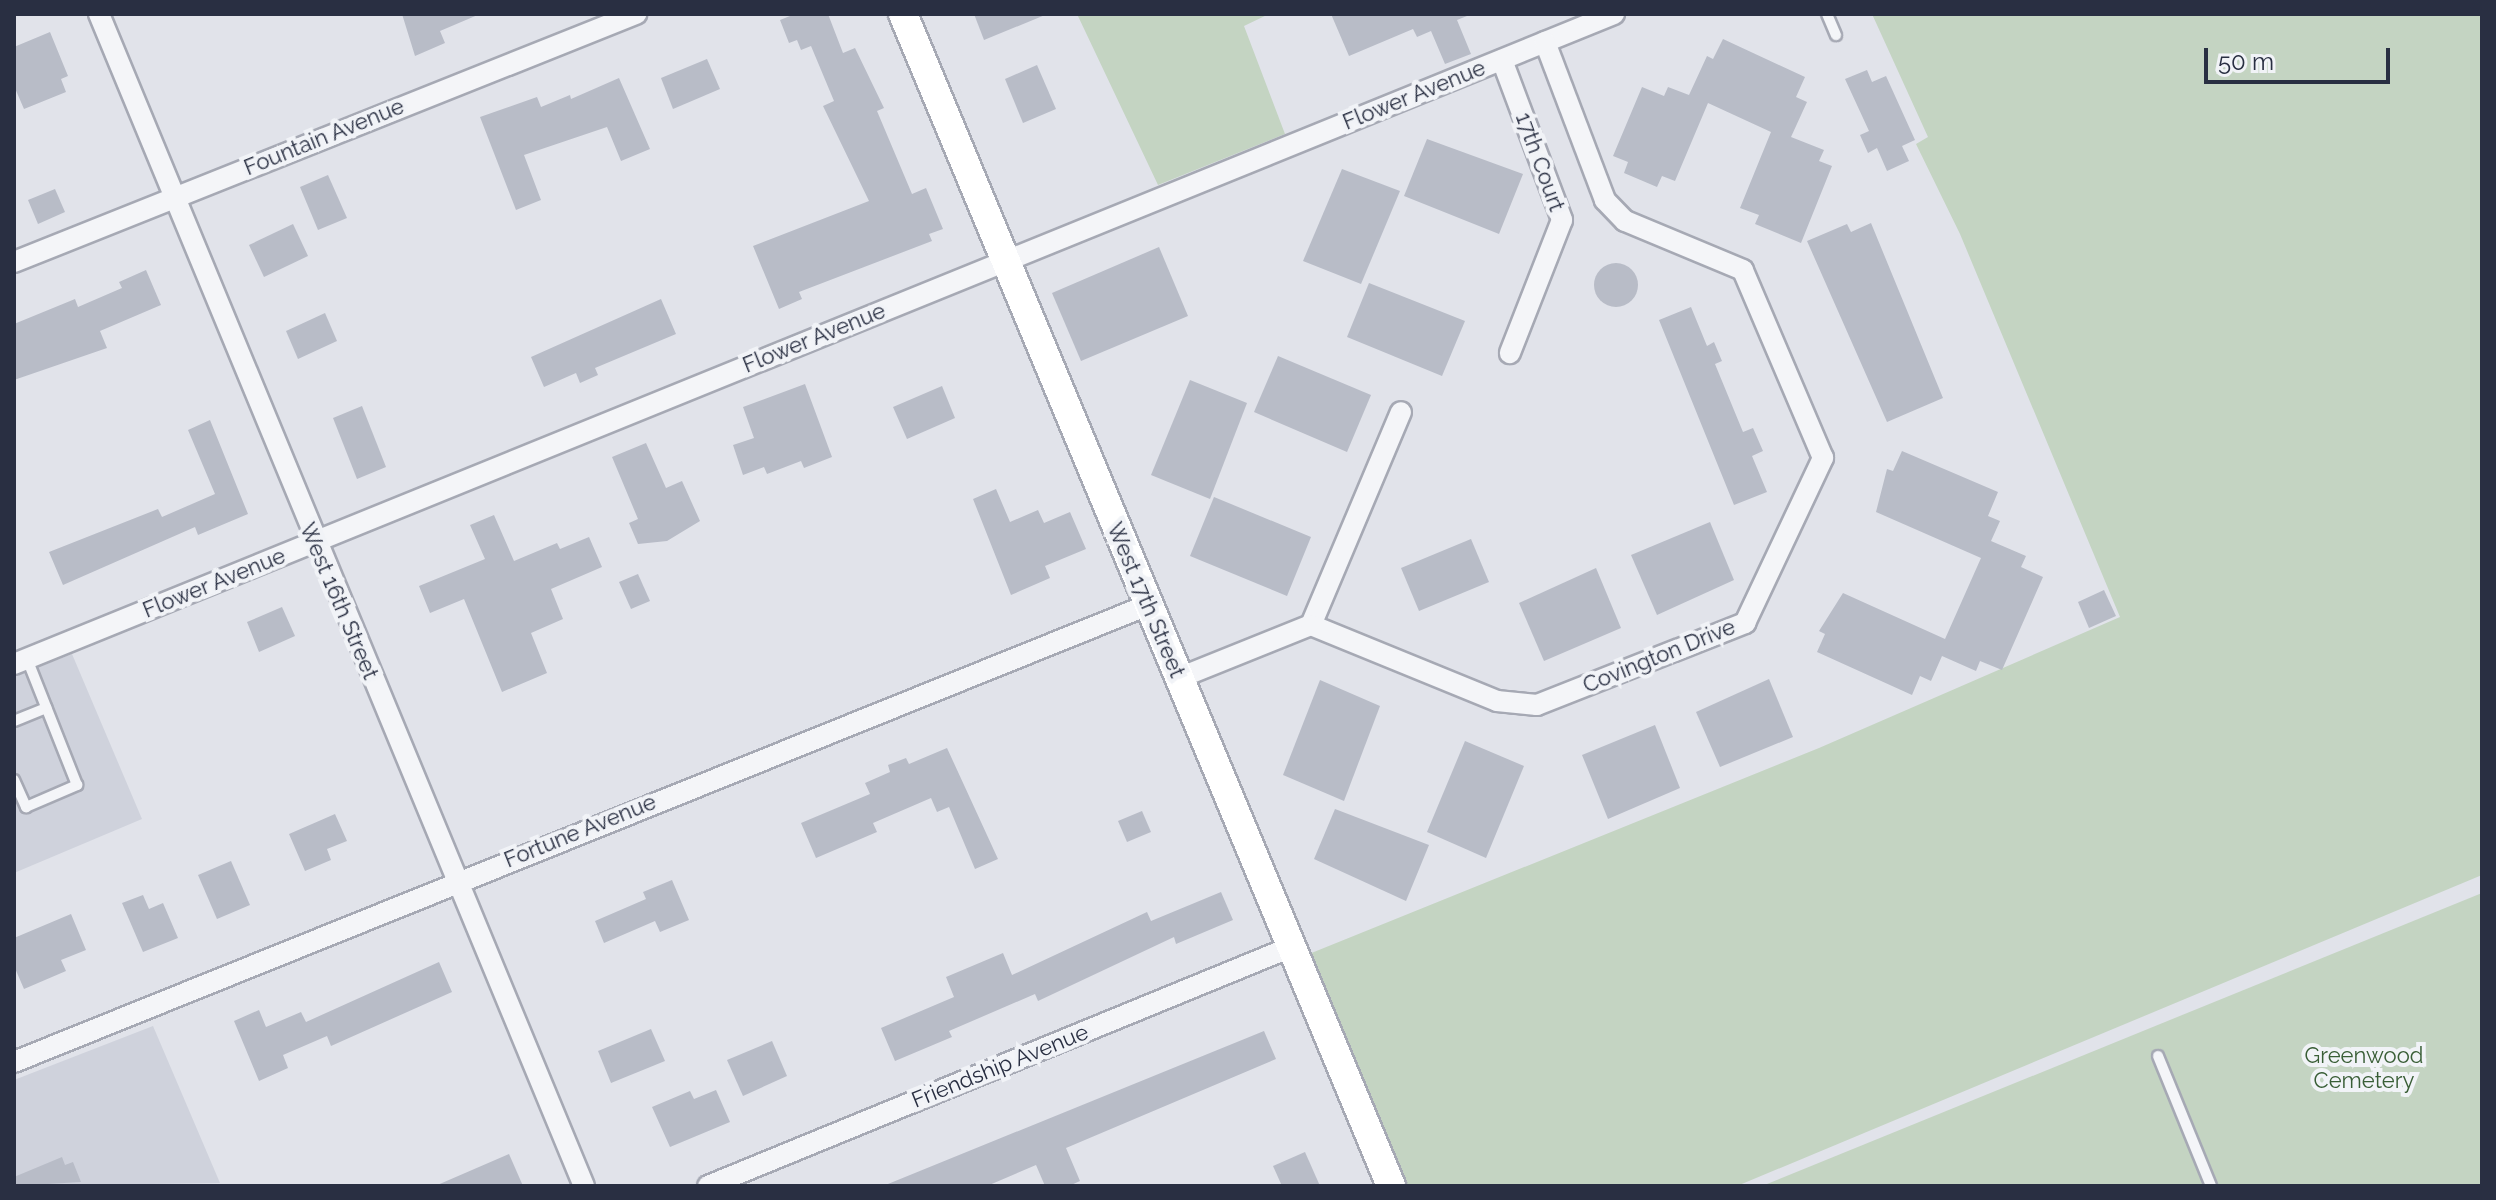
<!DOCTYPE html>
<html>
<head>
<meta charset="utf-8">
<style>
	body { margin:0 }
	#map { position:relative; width:2496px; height:1200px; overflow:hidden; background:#e1e3ea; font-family:Raleway,sans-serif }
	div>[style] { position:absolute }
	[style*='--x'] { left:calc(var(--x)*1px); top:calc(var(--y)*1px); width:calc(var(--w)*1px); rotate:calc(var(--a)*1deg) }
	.built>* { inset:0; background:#cfd2dc }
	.green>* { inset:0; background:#c4d4c2 }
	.building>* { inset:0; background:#b8bcc7 }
	.round { border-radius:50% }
	.roads { filter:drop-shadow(2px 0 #a6a9b4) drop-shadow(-2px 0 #a6a9b4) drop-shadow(0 2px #a6a9b4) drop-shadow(0 -2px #a6a9b4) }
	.service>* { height:10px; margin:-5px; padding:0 5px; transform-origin:5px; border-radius:5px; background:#f4f5f8 }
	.minor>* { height:20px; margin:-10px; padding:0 10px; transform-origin:10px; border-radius:10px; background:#f4f5f8 }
	.secondary>* { height:28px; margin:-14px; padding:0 14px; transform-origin:14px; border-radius:14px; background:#fff }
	span { translate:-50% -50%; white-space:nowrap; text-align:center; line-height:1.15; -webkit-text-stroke:8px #f1f3f7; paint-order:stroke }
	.street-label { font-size:22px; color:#292f42 }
	.park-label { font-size:22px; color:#395e36 }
	.frame { position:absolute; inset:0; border:16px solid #292f42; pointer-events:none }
	.scale { position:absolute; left:2204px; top:48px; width:186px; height:36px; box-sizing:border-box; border:4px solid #292f42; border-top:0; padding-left:10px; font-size:24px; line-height:28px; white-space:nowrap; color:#292f42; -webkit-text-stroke:6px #f1f3f7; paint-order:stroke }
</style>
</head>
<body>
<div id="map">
	<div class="built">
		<div style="clip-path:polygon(72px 654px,142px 819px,14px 873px,14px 677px)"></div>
		<div style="clip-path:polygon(153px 1026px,220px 1183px,14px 1186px,14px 1080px)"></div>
	</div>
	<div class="green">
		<div style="clip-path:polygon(1077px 14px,1269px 14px,1244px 26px,1285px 134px,1158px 185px)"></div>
		<div style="clip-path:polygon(1872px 14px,2482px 14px,2482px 875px,1737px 1186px,1407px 1186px,1309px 954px,1819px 748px,2120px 617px,1960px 234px,1916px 144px,1928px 137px)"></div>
		<div style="clip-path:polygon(2482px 893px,2482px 1186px,1762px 1186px)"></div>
	</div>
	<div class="building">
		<div style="clip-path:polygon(402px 14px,480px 14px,440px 31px,445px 43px,415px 56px)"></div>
		<div style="clip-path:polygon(795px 14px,828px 14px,843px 53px,855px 48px,884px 108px,877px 111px,912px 194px,926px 188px,943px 229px,929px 234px,932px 241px,799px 292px,802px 299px,779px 309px,753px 246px,869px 201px,823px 106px,834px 101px,811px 46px,801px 50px,797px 40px,789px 43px,780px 20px)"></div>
		<div style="clip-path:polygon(974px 14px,1045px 14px,1045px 15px,984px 40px)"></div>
		<div style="clip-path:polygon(1331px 14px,1472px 14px,1457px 20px,1471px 54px,1445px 64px,1431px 31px,1417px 37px,1413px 29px,1349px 56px)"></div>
		<div style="clip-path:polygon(50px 32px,68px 76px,61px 79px,66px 92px,24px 109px,14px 86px,14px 47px)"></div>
		<div style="clip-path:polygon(1723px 39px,1805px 77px,1796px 97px,1807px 102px,1791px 137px,1824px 150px,1819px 161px,1832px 166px,1801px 243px,1755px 224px,1759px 215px,1740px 208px,1771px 132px,1708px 103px,1675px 181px,1662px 176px,1657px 187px,1624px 173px,1628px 162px,1613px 156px,1642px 87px,1664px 96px,1668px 87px,1689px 95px,1707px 56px,1713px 59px)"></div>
		<div style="clip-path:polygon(707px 59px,720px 89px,673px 109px,661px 78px)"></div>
		<div style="clip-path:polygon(1037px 65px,1056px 109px,1023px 123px,1005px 79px)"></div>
		<div style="clip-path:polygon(1867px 70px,1872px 82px,1886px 76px,1915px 140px,1902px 146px,1909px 161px,1887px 171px,1877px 148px,1868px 153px,1860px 135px,1869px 131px,1845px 79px)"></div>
		<div style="clip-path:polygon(619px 78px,650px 149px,621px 161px,607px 127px,524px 155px,541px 200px,516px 210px,480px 117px,537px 97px,541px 107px,570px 95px,571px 99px)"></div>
		<div style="clip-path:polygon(1427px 139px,1523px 174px,1499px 234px,1404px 196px)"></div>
		<div style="clip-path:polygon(1342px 169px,1400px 191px,1361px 284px,1303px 261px)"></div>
		<div style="clip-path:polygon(328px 175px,347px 218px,318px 230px,300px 187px)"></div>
		<div style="clip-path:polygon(55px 189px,65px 212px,38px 224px,28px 200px)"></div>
		<div style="clip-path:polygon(1871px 223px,1943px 398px,1887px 422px,1807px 241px,1847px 224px,1851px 232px)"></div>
		<div style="clip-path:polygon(293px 224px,308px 256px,264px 277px,249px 245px)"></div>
		<div style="clip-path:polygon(1159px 247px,1188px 316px,1081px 361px,1052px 293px)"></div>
		<div class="round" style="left:1594px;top:263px;width:44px;height:44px"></div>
		<div style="clip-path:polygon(146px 270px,161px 305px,100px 331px,107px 348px,14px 380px,14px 324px,75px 299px,78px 307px,122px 288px,119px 282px)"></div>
		<div style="clip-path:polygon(1369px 283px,1465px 321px,1442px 376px,1347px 337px)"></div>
		<div style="clip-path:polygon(661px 299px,676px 334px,595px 368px,598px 375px,580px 383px,576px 373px,544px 387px,531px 357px)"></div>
		<div style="clip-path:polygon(1691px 307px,1707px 346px,1714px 342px,1722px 361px,1715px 364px,1743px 432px,1753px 428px,1763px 451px,1752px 456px,1767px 492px,1734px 505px,1659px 320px)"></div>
		<div style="clip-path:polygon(325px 313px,337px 341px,298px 359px,286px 331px)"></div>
		<div style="clip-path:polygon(1278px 356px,1371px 395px,1347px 452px,1254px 412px)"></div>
		<div style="clip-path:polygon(1190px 380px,1247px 403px,1210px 499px,1151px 475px)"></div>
		<div style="clip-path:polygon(805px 384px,832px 457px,804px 468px,801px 461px,767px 474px,764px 467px,743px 475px,733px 445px,754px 438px,743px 407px)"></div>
		<div style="clip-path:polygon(942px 386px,955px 418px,907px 439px,893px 407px)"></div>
		<div style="clip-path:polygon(362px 406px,386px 467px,357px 479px,333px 418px)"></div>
		<div style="clip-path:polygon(210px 420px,248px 514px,198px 535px,195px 527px,63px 585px,49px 552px,158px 509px,162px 517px,215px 494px,188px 430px)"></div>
		<div style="clip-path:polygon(646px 443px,666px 488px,682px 481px,700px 521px,667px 541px,638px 544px,629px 523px,638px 519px,612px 457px)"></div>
		<div style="clip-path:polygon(1902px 451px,1998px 492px,1988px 516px,2000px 521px,1991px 541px,2026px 556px,2021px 567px,2043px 577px,2002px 670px,1980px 661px,1976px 671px,1942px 656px,1931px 681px,1920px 676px,1912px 695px,1817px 652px,1825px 634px,1819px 631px,1843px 593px,1945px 639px,1981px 558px,1876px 512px,1887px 469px,1893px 471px)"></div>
		<div style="clip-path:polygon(996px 489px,1010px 522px,1038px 510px,1044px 523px,1070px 512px,1086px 549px,1045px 566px,1050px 578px,1011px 595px,973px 499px)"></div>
		<div style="clip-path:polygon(1214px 497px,1311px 537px,1287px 596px,1190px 556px)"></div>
		<div style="clip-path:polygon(494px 515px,514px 561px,557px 543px,560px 549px,589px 537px,602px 567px,551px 589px,563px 619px,531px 633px,547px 673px,502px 692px,464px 599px,430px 613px,419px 586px,485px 559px,470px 525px)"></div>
		<div style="clip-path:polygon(1710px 522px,1734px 580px,1657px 615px,1631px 555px)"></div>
		<div style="clip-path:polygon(1471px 539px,1489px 582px,1419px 611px,1401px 568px)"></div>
		<div style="clip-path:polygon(1596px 568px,1621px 628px,1544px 661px,1519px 603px)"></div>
		<div style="clip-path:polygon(638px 574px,650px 601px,631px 609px,619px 582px)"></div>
		<div style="clip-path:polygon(2104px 590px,2116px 616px,2089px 628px,2078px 602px)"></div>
		<div style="clip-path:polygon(282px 607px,295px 636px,259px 652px,247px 622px)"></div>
		<div style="clip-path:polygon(1769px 679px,1793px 737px,1720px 767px,1696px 712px)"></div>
		<div style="clip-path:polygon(1320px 680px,1380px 706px,1344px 801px,1283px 775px)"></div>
		<div style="clip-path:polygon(1655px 725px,1680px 788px,1608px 819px,1582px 755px)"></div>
		<div style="clip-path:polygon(1465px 741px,1524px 766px,1486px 858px,1427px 832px)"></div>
		<div style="clip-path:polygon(947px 748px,998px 859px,975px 869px,949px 807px,937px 812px,931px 798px,873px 823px,877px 832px,816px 858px,801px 823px,870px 794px,865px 783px,890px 772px,888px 765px,906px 758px,909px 764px)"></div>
		<div style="clip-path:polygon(1335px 809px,1429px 845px,1406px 901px,1314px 859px)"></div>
		<div style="clip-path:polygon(1142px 811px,1151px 832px,1127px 842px,1118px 821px)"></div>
		<div style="clip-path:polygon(335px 814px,347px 841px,327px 849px,331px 860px,305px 871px,289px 834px)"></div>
		<div style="clip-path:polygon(231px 861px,250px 905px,217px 919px,198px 875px)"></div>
		<div style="clip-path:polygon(672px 880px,689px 920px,660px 932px,655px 921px,604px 943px,595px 921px,646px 899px,643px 892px)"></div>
		<div style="clip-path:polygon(1221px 892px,1233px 920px,1176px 944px,1174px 937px,1038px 1001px,1035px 994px,949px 1031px,952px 1037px,895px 1061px,881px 1028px,954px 997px,946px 977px,1003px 953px,1012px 975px,1147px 912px,1151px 921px)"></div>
		<div style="clip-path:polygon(143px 895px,149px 909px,163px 903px,178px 938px,143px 952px,122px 903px)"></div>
		<div style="clip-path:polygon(71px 914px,86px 950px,61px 960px,66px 971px,24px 989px,14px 966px,14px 938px)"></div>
		<div style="clip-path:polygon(439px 962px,452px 992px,331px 1046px,327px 1036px,283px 1055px,288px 1068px,259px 1081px,234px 1021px,259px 1010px,266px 1027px,301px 1012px,306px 1022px)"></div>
		<div style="clip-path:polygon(651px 1029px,665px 1061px,611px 1083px,598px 1051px)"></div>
		<div style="clip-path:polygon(1264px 1031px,1276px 1059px,1066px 1148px,1080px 1181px,1069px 1186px,1045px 1186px,1036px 1165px,987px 1186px,883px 1186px)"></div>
		<div style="clip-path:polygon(772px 1041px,787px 1076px,743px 1096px,727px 1060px)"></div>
		<div style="clip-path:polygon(716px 1090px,730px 1122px,670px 1147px,652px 1107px,690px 1091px,694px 1099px)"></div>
		<div style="clip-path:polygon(1305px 1152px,1320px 1186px,1282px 1186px,1273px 1166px)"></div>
		<div style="clip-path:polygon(509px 1154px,523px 1186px,435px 1186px)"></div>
		<div style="clip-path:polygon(62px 1157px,65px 1165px,73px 1162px,81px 1182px,14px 1186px,14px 1177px)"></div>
	</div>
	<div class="roads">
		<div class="service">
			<div style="--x:1827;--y:14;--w:23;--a:67"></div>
			<div style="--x:14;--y:721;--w:35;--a:-22"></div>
			<div style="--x:14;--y:780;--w:30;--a:66"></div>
			<div style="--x:26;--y:807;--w:56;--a:-23.3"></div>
			<div style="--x:77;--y:785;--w:136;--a:-111.6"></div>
			<div style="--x:2158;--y:1056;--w:140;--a:67.8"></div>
		</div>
		<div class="minor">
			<div style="--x:99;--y:14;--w:1268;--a:67.52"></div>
			<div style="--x:1502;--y:60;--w:171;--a:69.4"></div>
			<div style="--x:1562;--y:220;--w:143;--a:111.4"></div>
			<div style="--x:14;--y:262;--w:670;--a:-21.74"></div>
			<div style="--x:1311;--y:625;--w:231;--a:-67.1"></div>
			<div style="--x:14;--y:664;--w:1727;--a:-22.11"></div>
			<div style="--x:1179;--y:678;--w:142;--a:-21.9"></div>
			<div style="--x:1311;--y:625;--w:201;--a:22.2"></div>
			<div style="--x:1497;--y:701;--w:40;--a:5.7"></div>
			<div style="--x:1537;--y:705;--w:224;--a:-21.5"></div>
			<div style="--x:1745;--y:623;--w:183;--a:-64.7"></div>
			<div style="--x:1823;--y:458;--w:204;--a:-113.1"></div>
			<div style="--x:1743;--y:270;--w:128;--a:-157.4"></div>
			<div style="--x:1625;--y:221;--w:29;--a:-134"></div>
			<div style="--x:1605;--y:200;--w:169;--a:-110.8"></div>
			<div style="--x:14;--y:1062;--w:1223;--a:-21.95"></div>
			<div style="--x:708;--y:1186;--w:630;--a:-22.29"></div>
		</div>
		<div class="secondary">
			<div style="--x:903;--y:14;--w:1270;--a:67.39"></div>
		</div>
	</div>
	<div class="street-label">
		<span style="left:1414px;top:95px;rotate:-22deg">Flower Avenue</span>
		<span style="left:324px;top:137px;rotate:-22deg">Fountain Avenue</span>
		<span style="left:1540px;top:162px;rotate:70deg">17th Court</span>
		<span style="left:814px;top:338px;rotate:-22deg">Flower Avenue</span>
		<span style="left:214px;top:583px;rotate:-22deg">Flower Avenue</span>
		<span style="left:1146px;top:600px;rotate:67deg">West 17th Street</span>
		<span style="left:339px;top:601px;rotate:67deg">West 16th Street</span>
		<span style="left:1659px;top:656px;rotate:-22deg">Covington Drive</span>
		<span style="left:580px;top:831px;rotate:-22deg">Fortune Avenue</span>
		<span style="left:1000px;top:1066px;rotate:-22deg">Friendship Avenue</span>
	</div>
	<div class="park-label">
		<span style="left:2364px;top:1068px">Greenwood<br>Cemetery</span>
	</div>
	<div class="frame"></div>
	<div class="scale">50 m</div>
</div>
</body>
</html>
